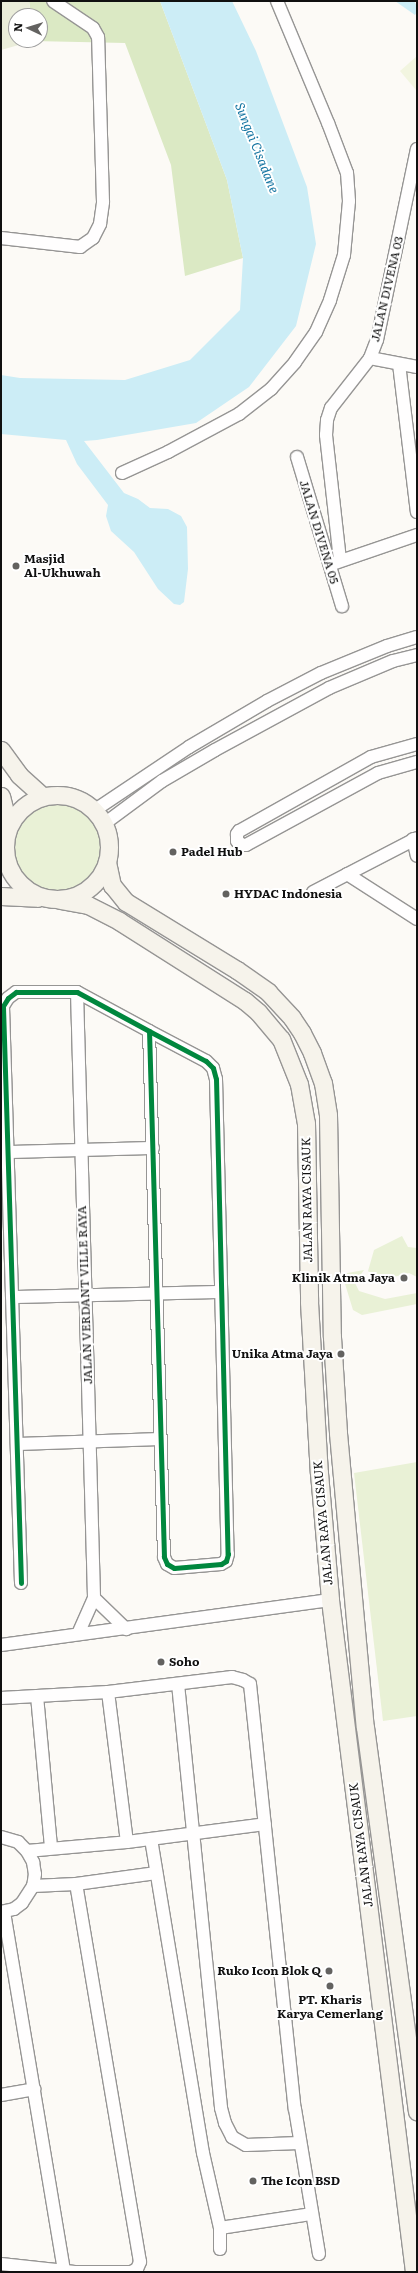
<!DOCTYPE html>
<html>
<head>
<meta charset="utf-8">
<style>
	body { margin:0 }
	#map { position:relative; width:418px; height:2273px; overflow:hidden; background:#fcfaf6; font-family:Literata,serif }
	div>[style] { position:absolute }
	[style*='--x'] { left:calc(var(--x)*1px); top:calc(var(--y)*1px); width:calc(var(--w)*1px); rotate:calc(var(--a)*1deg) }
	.green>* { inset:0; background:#e9f1d6 }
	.round { border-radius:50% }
	.forest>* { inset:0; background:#dbe9c4 }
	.cemetery>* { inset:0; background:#eaedda }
	.pitch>* { inset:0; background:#f2f5e0 }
	.water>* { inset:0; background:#ccedf6 }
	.roads { filter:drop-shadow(1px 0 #969594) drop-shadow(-1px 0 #969594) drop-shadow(0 1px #969594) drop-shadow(0 -1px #969594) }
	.street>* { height:12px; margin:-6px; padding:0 6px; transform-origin:6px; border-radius:6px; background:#fffefe }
	.secondary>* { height:17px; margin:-8.5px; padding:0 8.5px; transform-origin:8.5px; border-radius:8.5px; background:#f6f3eb }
	.secondary>.ring { margin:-8.5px; padding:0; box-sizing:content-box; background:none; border:17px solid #f6f3eb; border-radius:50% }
	.cycleway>* { height:5px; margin:-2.5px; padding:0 2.5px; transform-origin:2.5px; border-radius:2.5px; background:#00873e }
	.dots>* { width:11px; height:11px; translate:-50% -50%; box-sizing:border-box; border:2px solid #fff; border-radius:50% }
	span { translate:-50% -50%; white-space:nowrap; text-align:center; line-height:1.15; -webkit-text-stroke:4px #fff; paint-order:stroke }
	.street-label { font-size:12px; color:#101010 }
	.poi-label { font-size:12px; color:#101010; font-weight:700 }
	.left { translate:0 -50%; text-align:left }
	.right { translate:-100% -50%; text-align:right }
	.water-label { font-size:13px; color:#1877a3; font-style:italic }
	.frame { position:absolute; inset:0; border:2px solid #101010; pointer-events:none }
	.north { position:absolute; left:8px; top:8px; width:40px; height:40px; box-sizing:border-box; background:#fff; border:1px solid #9f9f9f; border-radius:50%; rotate:274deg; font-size:11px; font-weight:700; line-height:16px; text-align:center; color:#101010 }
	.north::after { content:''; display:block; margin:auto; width:14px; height:18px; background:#636260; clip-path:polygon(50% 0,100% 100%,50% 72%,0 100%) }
</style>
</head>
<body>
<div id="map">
	<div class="green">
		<div class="round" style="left:12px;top:800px;width:92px;height:92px"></div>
		<div style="clip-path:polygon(402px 1236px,408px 1247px,417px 1248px,417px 1277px,409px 1273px,378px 1281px,368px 1271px,374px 1250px)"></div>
		<div style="clip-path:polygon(364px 1270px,355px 1283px,359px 1291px,385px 1299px,417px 1293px,417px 1304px,362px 1315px,353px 1310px,342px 1274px)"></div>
		<div style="clip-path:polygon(417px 1462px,417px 1716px,383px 1721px,354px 1473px)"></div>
	</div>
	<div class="forest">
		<div style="clip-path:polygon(29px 1px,160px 1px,227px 180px,243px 258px,185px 276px,171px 165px,125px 43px,33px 41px,40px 40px,40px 16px,31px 16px)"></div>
	</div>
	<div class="cemetery">
		<div style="clip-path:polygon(1px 1px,29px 1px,31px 16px,16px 16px,16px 40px,33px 41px,1px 50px)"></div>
	</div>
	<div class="pitch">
		<div style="clip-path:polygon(417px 56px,417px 89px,416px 90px,400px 71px)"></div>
	</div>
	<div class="water">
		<div style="clip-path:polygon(160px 1px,232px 1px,256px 51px,307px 187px,316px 244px,296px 326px,249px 387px,196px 423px,97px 440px,84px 441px,124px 493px,138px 499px,150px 508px,168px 509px,181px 516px,187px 527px,188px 569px,184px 602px,180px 605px,174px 604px,158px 589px,134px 552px,111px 531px,106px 516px,108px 505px,77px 464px,66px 440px,1px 434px,1px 375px,20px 378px,125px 380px,190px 360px,240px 310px,243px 258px,227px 180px)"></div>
		<div style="clip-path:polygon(395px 1px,414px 1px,417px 6px,417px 12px,415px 15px)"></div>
	</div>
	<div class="roads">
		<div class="street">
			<div style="--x:1;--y:238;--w:80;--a:6.5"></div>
			<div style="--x:80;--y:247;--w:16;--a:-35"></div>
			<div style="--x:93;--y:238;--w:16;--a:-63"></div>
			<div style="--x:100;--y:224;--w:22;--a:-82"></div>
			<div style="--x:103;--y:202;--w:165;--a:-91.7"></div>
			<div style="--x:98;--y:37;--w:10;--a:-119"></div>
			<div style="--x:93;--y:28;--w:48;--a:-146"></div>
			<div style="--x:370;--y:358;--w:48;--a:10.8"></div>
			<div style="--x:399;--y:364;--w:149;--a:83.1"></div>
			<div style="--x:297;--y:457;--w:156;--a:73.2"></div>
			<div style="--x:122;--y:473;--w:51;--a:-24.5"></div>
			<div style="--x:168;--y:452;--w:81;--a:-28.2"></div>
			<div style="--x:239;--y:414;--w:41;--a:-38"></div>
			<div style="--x:271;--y:389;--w:36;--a:-48"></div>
			<div style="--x:295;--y:362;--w:37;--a:-55"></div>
			<div style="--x:316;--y:332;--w:35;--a:-66"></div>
			<div style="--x:330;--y:300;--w:47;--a:-72.7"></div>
			<div style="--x:344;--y:255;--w:54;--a:-84.7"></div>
			<div style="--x:349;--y:201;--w:28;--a:-94"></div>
			<div style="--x:347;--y:173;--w:53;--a:-110.8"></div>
			<div style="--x:328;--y:123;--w:132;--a:-112.7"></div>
			<div style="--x:340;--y:560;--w:126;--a:-96.4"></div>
			<div style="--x:326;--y:435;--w:15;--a:-86"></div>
			<div style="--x:327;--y:420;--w:13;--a:-72"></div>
			<div style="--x:331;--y:408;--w:63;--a:-52"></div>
			<div style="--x:370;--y:358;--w:19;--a:-69"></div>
			<div style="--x:377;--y:340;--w:195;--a:-78.2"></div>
			<div style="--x:335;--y:563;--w:87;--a:-18.9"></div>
			<div style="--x:417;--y:744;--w:48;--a:164.2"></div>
			<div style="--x:371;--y:757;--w:151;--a:150.7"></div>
			<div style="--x:239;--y:831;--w:4;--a:124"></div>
			<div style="--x:237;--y:834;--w:7;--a:90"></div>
			<div style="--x:237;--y:841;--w:7;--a:34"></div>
			<div style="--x:243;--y:845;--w:3;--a:0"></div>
			<div style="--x:246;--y:845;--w:150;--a:-28.6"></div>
			<div style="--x:378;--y:773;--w:41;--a:-15.8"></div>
			<div style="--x:95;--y:810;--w:113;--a:-33.8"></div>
			<div style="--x:189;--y:747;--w:91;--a:-30.5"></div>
			<div style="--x:267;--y:701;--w:61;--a:-27.4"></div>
			<div style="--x:321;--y:673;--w:71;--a:-22.2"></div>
			<div style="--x:387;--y:646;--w:31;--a:-17"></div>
			<div style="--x:104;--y:824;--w:72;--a:-36.6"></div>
			<div style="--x:162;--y:781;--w:61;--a:-30.3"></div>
			<div style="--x:215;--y:750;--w:130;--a:-28.5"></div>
			<div style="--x:329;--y:688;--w:69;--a:-22.9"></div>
			<div style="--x:393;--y:661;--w:25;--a:-14"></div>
			<div style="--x:413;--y:839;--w:17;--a:77"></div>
			<div style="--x:347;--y:874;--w:83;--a:32.7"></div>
			<div style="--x:313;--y:892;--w:117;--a:-27.4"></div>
			<div style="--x:77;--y:992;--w:606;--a:88.39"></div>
			<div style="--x:94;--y:1598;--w:39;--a:114"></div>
			<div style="--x:8;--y:1152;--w:145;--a:-1.6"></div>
			<div style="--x:12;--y:1297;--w:209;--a:-1.4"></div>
			<div style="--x:17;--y:1444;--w:144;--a:-2"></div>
			<div style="--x:21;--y:1583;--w:577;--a:-91.79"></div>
			<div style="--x:3;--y:1006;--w:9;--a:-58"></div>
			<div style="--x:8;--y:998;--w:10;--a:-37"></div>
			<div style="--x:16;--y:992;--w:61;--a:0"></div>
			<div style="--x:77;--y:992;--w:82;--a:28.4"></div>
			<div style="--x:149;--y:1031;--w:64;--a:27.8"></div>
			<div style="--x:206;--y:1061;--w:10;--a:45"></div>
			<div style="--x:213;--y:1068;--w:11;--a:75"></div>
			<div style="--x:216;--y:1079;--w:475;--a:88.6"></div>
			<div style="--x:228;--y:1554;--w:7;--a:106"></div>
			<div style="--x:226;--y:1561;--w:6;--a:149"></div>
			<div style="--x:221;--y:1564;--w:47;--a:175.1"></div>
			<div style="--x:174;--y:1568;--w:8;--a:-150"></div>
			<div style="--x:167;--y:1564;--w:8;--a:-113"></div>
			<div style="--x:164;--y:1557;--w:526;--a:-91.63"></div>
			<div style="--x:94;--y:1598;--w:45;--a:44.1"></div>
			<div style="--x:1;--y:1645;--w:332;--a:-7.8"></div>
			<div style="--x:178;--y:1684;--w:426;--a:84.2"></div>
			<div style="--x:221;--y:2108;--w:16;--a:75"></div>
			<div style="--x:225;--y:2123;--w:16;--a:63"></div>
			<div style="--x:232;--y:2137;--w:16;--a:30"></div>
			<div style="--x:246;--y:2145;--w:53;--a:-2.2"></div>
			<div style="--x:108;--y:1692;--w:151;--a:82.8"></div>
			<div style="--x:37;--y:1696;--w:152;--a:84.7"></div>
			<div style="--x:1;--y:1698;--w:107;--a:-3.2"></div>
			<div style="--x:108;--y:1692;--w:125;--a:-6.9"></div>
			<div style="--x:232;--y:1677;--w:11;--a:15"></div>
			<div style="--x:243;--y:1680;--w:8;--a:30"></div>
			<div style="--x:250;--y:1684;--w:427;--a:84"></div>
			<div style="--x:295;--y:2109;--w:147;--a:80.6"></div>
			<div style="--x:1;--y:1837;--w:18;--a:16"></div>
			<div style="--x:18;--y:1842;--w:13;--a:45"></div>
			<div style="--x:27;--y:1851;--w:13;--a:61"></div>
			<div style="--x:33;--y:1862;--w:12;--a:81"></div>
			<div style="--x:35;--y:1874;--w:12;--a:99"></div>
			<div style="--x:33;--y:1886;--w:20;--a:123"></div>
			<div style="--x:22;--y:1903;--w:10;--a:143"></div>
			<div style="--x:14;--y:1909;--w:13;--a:167"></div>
			<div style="--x:151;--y:1839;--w:318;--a:80.6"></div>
			<div style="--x:203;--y:2153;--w:77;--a:77.2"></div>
			<div style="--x:220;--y:2228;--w:21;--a:90"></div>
			<div style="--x:27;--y:1851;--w:100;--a:-5.1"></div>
			<div style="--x:127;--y:1842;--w:139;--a:-7.4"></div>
			<div style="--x:33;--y:1886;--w:43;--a:-2.7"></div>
			<div style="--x:76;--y:1884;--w:81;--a:-7.8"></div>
			<div style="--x:4;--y:1912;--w:363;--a:80.5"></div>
			<div style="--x:1;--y:2095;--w:34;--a:-10"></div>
			<div style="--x:220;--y:2228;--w:93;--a:-8.7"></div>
			<div style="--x:1;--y:2264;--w:74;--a:6.2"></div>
			<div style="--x:75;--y:2272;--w:56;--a:0"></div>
			<div style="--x:131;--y:2272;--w:7;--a:-27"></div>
			<div style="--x:137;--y:2269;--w:8;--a:-67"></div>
			<div style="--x:140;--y:2262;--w:383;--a:-99.6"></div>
		</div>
		<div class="secondary">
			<div style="--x:1;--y:750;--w:31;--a:54"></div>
			<div style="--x:19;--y:775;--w:31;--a:42"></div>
			<div class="ring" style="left:5px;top:795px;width:87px;height:87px"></div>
			<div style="--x:1;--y:796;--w:30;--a:76"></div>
			<div style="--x:107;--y:862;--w:24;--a:78"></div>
			<div style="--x:112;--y:885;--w:22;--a:51"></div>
			<div style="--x:126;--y:902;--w:130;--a:31.5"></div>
			<div style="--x:237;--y:970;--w:38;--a:35"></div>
			<div style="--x:268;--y:992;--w:35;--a:47"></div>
			<div style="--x:292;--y:1018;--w:18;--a:56"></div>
			<div style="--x:302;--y:1033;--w:22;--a:63"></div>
			<div style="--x:312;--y:1053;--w:32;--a:70"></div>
			<div style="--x:323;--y:1083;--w:32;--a:81"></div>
			<div style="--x:328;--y:1115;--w:222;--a:89"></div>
			<div style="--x:332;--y:1337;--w:96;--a:86.4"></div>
			<div style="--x:338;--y:1433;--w:295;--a:84.8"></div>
			<div style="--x:365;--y:1727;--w:388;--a:82.3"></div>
			<div style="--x:1;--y:896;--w:36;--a:3"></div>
			<div style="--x:60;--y:900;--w:28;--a:10"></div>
			<div style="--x:88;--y:905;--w:35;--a:27"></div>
			<div style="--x:119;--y:921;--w:149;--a:32.4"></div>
			<div style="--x:245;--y:1001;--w:17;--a:40"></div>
			<div style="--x:258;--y:1012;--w:35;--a:50"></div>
			<div style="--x:281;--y:1039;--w:48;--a:68.2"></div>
			<div style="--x:299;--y:1084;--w:40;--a:80"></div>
			<div style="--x:306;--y:1123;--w:179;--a:89"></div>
			<div style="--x:309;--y:1302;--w:171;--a:86.7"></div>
			<div style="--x:319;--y:1473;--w:127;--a:85"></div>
			<div style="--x:330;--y:1600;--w:677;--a:82.87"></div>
		</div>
	</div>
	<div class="cycleway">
		<div style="--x:21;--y:1583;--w:577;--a:-91.79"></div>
		<div style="--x:3;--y:1006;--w:9;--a:-58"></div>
		<div style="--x:8;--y:998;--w:10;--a:-37"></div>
		<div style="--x:16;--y:992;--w:61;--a:0"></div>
		<div style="--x:77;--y:992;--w:82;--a:28.4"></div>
		<div style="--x:149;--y:1031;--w:64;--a:27.8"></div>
		<div style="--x:206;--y:1061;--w:10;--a:45"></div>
		<div style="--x:213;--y:1068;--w:11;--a:75"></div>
		<div style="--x:216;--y:1079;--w:475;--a:88.6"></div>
		<div style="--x:228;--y:1554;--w:7;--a:106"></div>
		<div style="--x:226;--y:1561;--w:6;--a:149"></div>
		<div style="--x:221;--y:1564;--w:47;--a:175.1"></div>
		<div style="--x:174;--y:1568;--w:8;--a:-150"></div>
		<div style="--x:167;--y:1564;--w:8;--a:-113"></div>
		<div style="--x:164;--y:1557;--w:526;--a:-91.63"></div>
	</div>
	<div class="dots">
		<div style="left:16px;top:566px;background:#636260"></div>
		<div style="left:173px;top:852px;background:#636260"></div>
		<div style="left:226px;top:894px;background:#636260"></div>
		<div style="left:404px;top:1278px;background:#636260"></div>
		<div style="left:341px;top:1354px;background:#636260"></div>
		<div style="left:161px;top:1662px;background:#636260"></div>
		<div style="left:329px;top:1971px;background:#636260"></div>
		<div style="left:330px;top:1986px;background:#636260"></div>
		<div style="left:253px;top:2181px;background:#636260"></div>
	</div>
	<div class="street-label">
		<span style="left:387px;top:289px;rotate:-77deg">JALAN DIVENA 03</span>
		<span style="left:319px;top:532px;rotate:73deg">JALAN DIVENA 05</span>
		<span style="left:307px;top:1200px;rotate:-91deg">JALAN RAYA CISAUK</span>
		<span style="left:85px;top:1295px;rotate:-92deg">JALAN VERDANT VILLE RAYA</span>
		<span style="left:323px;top:1523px;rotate:-95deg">JALAN RAYA CISAUK</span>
		<span style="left:361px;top:1845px;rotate:-97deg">JALAN RAYA CISAUK</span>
	</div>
	<div class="poi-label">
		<span class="left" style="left:24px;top:566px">Masjid<br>Al-Ukhuwah</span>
		<span class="left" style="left:181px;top:852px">Padel Hub</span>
		<span class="left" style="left:234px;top:894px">HYDAC Indonesia</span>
		<span class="right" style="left:395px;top:1278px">Klinik Atma Jaya</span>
		<span class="right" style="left:333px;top:1354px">Unika Atma Jaya</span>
		<span class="left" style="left:169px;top:1662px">Soho</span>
		<span class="right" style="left:321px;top:1971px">Ruko Icon Blok Q</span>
		<span style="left:330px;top:2007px">PT. Kharis<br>Karya Cemerlang</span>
		<span class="left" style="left:261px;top:2181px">The Icon BSD</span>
	</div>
	<div class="water-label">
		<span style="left:257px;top:148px;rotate:68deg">Sungai Cisadane</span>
	</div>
	<div class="frame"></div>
	<div class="north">N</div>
</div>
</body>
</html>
